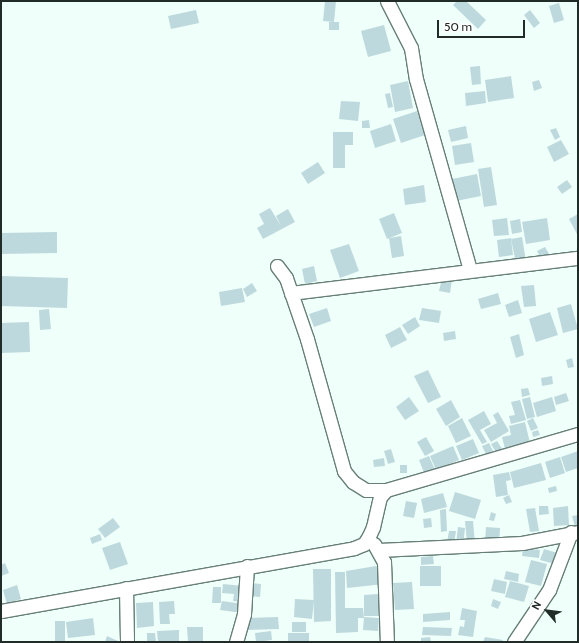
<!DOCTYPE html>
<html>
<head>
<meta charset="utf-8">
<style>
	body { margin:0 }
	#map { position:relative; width:579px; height:643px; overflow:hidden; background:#effff9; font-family:Cabin,sans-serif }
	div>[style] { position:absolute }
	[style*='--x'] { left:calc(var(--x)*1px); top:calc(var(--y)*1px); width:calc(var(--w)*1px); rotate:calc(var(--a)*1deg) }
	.building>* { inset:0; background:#bed9dd }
	.roads { filter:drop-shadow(1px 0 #677f77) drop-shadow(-1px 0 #677f77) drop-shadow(0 1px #677f77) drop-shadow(0 -1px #677f77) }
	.street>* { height:13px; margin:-6.5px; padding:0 6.5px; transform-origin:6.5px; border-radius:6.5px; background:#fff }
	span { translate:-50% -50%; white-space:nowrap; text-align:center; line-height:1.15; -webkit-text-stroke:3.5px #fff; paint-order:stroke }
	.frame { position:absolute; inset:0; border:2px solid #212b28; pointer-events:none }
	.north { position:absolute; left:527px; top:591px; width:40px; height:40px; -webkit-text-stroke:3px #fff; paint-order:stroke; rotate:298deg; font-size:11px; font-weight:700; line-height:16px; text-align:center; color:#212b28 }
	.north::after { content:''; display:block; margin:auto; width:14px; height:18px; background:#212b28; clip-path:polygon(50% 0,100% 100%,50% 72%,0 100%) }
	.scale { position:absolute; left:437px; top:20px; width:88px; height:18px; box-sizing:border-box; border:2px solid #212b28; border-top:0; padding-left:5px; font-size:12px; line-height:14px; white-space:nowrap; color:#212b28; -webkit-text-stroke:3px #fff; paint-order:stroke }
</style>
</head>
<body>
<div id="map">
	<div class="building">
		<div style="clip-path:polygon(325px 1px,336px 1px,334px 22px,323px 21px)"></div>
		<div style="clip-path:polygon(457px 1px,466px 1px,486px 20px,478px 29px,453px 5px)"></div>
		<div style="clip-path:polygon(559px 3px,564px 20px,554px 23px,549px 6px)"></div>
		<div style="clip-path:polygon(196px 10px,199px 23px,171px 29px,168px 16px)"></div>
		<div style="clip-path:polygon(530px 10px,540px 23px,534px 28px,524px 15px)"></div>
		<div style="clip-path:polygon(329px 22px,339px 22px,339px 30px,329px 30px)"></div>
		<div style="clip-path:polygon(384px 25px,391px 51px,368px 57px,361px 31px)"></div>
		<div style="clip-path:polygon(480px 66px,481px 84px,472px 85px,470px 67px)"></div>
		<div style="clip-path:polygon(511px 76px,514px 98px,488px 102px,485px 80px)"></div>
		<div style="clip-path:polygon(539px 80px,542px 88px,534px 91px,532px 82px)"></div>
		<div style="clip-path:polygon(408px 81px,413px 108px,395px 112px,390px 85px)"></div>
		<div style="clip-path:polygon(485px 91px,486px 103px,466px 106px,465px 93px)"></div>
		<div style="clip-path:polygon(390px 93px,393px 107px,388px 108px,385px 94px)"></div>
		<div style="clip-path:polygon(341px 101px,360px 102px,358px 121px,339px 119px)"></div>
		<div style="clip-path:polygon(417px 111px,425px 135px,401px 143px,393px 119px)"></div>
		<div style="clip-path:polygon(369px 120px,370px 128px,362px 128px,362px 121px)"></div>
		<div style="clip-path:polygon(391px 124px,396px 141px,375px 148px,370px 131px)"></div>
		<div style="clip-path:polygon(466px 126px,468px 138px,451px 142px,448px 130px)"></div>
		<div style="clip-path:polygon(556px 128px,560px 137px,555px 140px,550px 130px)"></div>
		<div style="clip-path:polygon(333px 132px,353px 132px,353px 145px,345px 145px,345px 168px,333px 168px)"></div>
		<div style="clip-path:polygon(561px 140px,569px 154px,554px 162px,547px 147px)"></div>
		<div style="clip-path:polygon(471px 143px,474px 162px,455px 165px,452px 146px)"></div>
		<div style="clip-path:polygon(318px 162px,325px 173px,308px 184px,301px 173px)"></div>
		<div style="clip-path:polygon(491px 167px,497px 205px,484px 207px,478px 169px)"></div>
		<div style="clip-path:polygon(477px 174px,481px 196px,456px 201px,452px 179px)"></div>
		<div style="clip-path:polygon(567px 180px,572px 187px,562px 194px,557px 187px)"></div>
		<div style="clip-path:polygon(424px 185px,426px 202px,405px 205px,403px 189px)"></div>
		<div style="clip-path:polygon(270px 208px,281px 226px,276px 216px,288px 209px,295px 222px,263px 239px,257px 228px,264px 224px,259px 214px)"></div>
		<div style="clip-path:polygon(394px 213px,402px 233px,387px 239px,379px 219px)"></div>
		<div style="clip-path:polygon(578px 214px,578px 236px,569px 219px)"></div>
		<div style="clip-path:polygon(507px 218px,509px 235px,494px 236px,492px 220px)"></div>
		<div style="clip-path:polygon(547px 218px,550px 240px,526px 244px,522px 222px)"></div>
		<div style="clip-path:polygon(520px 219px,522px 232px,512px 234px,510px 221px)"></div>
		<div style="clip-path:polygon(57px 232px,57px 253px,1px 254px,1px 233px)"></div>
		<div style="clip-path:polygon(401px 236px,404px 256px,392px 258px,389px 238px)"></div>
		<div style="clip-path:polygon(522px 237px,526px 261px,516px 263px,511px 239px)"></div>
		<div style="clip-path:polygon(511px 238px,513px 255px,499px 257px,497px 240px)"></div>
		<div style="clip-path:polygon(349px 244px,359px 271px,340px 278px,330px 250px)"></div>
		<div style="clip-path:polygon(545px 247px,549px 254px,541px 259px,537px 251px)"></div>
		<div style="clip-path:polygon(314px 266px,317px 281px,305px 284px,302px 269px)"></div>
		<div style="clip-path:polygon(1px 276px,68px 278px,67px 308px,1px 306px)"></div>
		<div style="clip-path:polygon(442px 278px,452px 279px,450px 293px,439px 291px)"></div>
		<div style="clip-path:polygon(252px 283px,257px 291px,247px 297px,243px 289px)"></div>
		<div style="clip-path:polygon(534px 285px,536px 306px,524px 307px,521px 286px)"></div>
		<div style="clip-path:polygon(242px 288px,245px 302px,221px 306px,219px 292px)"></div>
		<div style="clip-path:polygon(498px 293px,501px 304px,481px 309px,478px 299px)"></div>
		<div style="clip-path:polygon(518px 300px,522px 313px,509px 317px,505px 305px)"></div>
		<div style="clip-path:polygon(571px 304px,578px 329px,563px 333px,557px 308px)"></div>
		<div style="clip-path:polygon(327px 308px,331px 321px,314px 327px,309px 314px)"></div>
		<div style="clip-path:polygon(422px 308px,441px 311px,439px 323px,419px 320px)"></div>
		<div style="clip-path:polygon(49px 309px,51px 329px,40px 330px,39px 310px)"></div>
		<div style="clip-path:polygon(550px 312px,558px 335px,536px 342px,529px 319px)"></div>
		<div style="clip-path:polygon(415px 317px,420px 326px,408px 334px,402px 325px)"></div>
		<div style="clip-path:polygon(29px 322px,30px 352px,1px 353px,1px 323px)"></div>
		<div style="clip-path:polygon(400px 327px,407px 340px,391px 348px,385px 335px)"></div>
		<div style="clip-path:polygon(455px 331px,456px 339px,444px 341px,443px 333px)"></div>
		<div style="clip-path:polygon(519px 334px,524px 355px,516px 358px,510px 337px)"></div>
		<div style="clip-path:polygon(572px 358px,574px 367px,568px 368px,566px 360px)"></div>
		<div style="clip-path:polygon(428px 370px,441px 397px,428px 403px,414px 376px)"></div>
		<div style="clip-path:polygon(552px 376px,553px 384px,542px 386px,541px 378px)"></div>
		<div style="clip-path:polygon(528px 388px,530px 395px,522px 397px,521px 389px)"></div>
		<div style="clip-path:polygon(566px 393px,569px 401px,556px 405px,554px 397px)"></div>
		<div style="clip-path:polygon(409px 397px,419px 411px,405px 420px,396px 407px)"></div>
		<div style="clip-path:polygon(530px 397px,535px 417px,527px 419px,522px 399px)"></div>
		<div style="clip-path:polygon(552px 397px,556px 411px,537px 417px,533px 403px)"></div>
		<div style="clip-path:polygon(451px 400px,460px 417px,446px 426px,436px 409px)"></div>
		<div style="clip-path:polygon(520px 400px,526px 420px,511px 424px,509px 416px,515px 415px,511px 402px)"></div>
		<div style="clip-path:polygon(484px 411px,491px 424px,480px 430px,487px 442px,482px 444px,468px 420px)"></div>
		<div style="clip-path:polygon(498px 412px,509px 431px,491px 442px,484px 430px,497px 423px,493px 415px)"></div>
		<div style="clip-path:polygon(462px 418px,471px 436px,456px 443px,448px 426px)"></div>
		<div style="clip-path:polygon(533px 418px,538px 428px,531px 431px,527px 421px)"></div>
		<div style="clip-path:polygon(525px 422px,530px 443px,505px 449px,502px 437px,511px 435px,509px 426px)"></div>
		<div style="clip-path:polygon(538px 430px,540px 435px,533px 437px,532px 432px)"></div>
		<div style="clip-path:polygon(426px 437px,434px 451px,425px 456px,417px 442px)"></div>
		<div style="clip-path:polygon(473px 439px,479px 453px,462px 460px,456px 446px)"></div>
		<div style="clip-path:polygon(497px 441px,503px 450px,497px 454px,491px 444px)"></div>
		<div style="clip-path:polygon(489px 443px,493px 451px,486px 454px,482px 446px)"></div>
		<div style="clip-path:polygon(453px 446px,459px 460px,436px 470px,430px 456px)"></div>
		<div style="clip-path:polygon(391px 449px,395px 462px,388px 464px,384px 451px)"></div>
		<div style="clip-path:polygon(578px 451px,578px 468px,566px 472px,561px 457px)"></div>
		<div style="clip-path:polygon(429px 456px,435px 470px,425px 475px,419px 460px)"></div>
		<div style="clip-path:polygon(560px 457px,565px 473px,550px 478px,545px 462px)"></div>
		<div style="clip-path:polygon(384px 458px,385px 466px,374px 467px,373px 460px)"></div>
		<div style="clip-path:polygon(541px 463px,546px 480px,514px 488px,510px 472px)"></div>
		<div style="clip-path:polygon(400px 465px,407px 465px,407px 473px,400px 473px)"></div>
		<div style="clip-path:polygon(509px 472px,511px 480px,506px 481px,508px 495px,496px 497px,493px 475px)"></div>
		<div style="clip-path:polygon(556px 486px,557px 491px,549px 493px,548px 488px)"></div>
		<div style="clip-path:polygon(455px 492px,481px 500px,475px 519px,449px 511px)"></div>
		<div style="clip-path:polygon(443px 493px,447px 507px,424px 513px,421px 499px)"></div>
		<div style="clip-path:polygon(509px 495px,512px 502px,506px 504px,503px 498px)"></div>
		<div style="clip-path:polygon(406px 501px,417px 503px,414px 518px,403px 516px)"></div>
		<div style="clip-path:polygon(539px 506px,548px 506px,549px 514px,539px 515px)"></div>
		<div style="clip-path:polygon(568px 506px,569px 525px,554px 526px,553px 508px)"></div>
		<div style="clip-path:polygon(535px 508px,539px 531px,530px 532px,526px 509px)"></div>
		<div style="clip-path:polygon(446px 509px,447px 531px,441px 532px,440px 510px)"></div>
		<div style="clip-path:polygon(491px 512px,496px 514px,494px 521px,489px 520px)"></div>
		<div style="clip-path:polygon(578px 515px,578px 526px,575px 527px,572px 516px)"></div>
		<div style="clip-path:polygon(113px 518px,120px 527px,105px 538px,98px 529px)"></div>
		<div style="clip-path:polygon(431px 518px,432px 527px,424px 528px,423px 519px)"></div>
		<div style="clip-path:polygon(465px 521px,473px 521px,475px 543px,467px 543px)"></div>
		<div style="clip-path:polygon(458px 527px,465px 528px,463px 545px,456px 544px)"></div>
		<div style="clip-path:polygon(486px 527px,500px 528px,499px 543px,485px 542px)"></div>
		<div style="clip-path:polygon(449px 531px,456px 531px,454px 544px,447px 543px)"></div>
		<div style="clip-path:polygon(100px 534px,102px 540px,92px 544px,90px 538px)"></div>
		<div style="clip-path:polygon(120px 542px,128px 564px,110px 570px,102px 548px)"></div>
		<div style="clip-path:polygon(523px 548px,540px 550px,539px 558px,522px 556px)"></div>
		<div style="clip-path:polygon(544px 549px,561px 554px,558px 565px,540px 560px)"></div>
		<div style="clip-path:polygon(433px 556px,434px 564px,421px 565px,421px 557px)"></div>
		<div style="clip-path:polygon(531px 560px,547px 564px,541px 586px,525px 582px)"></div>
		<div style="clip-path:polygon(5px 563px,9px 573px,1px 576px,1px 565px)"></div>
		<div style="clip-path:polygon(382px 565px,384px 584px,347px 588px,346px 571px)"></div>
		<div style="clip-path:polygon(420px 566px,441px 566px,441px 586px,420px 586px)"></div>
		<div style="clip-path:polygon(313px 569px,331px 569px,331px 621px,314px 622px)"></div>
		<div style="clip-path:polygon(506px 571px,519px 574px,518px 582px,504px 579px)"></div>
		<div style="clip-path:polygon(335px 572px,345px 572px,345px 608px,363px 608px,364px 618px,358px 618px,358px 632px,336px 633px)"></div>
		<div style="clip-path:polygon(494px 579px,507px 582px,505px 594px,491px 591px)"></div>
		<div style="clip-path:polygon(510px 581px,529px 586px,524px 602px,505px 597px)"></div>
		<div style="clip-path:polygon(412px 582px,414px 609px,395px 610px,393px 583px)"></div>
		<div style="clip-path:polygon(251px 583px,261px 584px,260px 597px,250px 596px)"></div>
		<div style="clip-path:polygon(223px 584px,243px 586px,242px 602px,233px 601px,234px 594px,222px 593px)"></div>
		<div style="clip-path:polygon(17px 585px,21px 599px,7px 604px,3px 590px)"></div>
		<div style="clip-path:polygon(213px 587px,221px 587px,221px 603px,212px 603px)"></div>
		<div style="clip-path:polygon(378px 594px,379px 616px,364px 616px,364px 595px)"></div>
		<div style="clip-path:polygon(295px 599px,314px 600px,312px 619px,294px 617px)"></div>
		<div style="clip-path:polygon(493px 599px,501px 602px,498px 609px,491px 606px)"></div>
		<div style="clip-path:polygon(174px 601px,175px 614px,169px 614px,170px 624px,160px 624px,159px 602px)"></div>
		<div style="clip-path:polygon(222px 601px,243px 604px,242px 613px,220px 610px)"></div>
		<div style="clip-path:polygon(153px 602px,154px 626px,137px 628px,136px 603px)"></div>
		<div style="clip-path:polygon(462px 608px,477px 611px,473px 637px,458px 635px,460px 626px,464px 627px,465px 620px,460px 620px)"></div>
		<div style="clip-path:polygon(450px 612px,450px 620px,423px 622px,423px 614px)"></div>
		<div style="clip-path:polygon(278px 617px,279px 629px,246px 630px,246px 618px)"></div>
		<div style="clip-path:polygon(364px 617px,379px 618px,378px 631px,363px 630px)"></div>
		<div style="clip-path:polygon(93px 618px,95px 635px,68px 638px,66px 622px)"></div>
		<div style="clip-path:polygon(55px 621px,65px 621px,65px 642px,55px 642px)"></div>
		<div style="clip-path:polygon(292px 622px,306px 622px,306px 632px,292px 632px)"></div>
		<div style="clip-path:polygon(187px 627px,203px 627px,203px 642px,188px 642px)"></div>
		<div style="clip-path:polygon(423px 627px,452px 628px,451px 636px,422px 635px)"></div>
		<div style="clip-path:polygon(179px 630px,179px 642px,158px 642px,157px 631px)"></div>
		<div style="clip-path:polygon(271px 631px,272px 640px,256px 642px,255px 633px)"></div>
		<div style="clip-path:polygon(147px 633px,155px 633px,156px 642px,147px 642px)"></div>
		<div style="clip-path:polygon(288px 633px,309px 633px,309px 642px,288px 642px)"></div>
		<div style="clip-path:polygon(107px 636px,118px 641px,117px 642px,105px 642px)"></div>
		<div style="clip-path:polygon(430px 637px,431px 642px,421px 642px,421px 638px)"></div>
		<div style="clip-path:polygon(485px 637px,503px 640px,502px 642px,483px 642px)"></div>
	</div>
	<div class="roads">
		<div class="street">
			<div style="--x:387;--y:1;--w:53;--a:62.9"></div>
			<div style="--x:411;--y:48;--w:31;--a:81"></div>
			<div style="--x:416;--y:79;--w:198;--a:74.2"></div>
			<div style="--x:277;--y:266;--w:15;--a:53"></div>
			<div style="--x:286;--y:278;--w:65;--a:71"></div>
			<div style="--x:307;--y:339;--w:137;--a:74.3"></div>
			<div style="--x:344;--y:471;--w:14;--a:51"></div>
			<div style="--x:353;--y:482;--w:15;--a:32"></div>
			<div style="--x:366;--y:490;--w:20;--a:0"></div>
			<div style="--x:386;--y:490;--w:200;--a:-16.3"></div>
			<div style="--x:291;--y:293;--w:289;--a:-7"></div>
			<div style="--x:374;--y:544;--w:21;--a:61"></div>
			<div style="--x:384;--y:562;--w:80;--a:87.9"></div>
			<div style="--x:379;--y:550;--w:143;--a:-2.8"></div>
			<div style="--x:522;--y:543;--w:57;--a:-11.1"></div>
			<div style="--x:126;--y:588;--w:54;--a:88.9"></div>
			<div style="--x:1;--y:611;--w:359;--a:-10.1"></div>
			<div style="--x:354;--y:548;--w:11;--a:-22"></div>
			<div style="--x:364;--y:544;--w:9;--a:-58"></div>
			<div style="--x:369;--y:536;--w:10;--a:-66"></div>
			<div style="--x:373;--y:527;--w:31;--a:-77"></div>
			<div style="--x:380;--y:497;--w:9;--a:-49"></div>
			<div style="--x:236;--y:642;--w:29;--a:-74"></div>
			<div style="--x:244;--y:614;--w:48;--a:-86.4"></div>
			<div style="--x:514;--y:642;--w:63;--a:-56.1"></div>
			<div style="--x:549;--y:590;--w:62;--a:-69.2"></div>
		</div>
	</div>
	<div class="frame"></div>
	<div class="north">N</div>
	<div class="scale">50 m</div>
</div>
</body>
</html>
